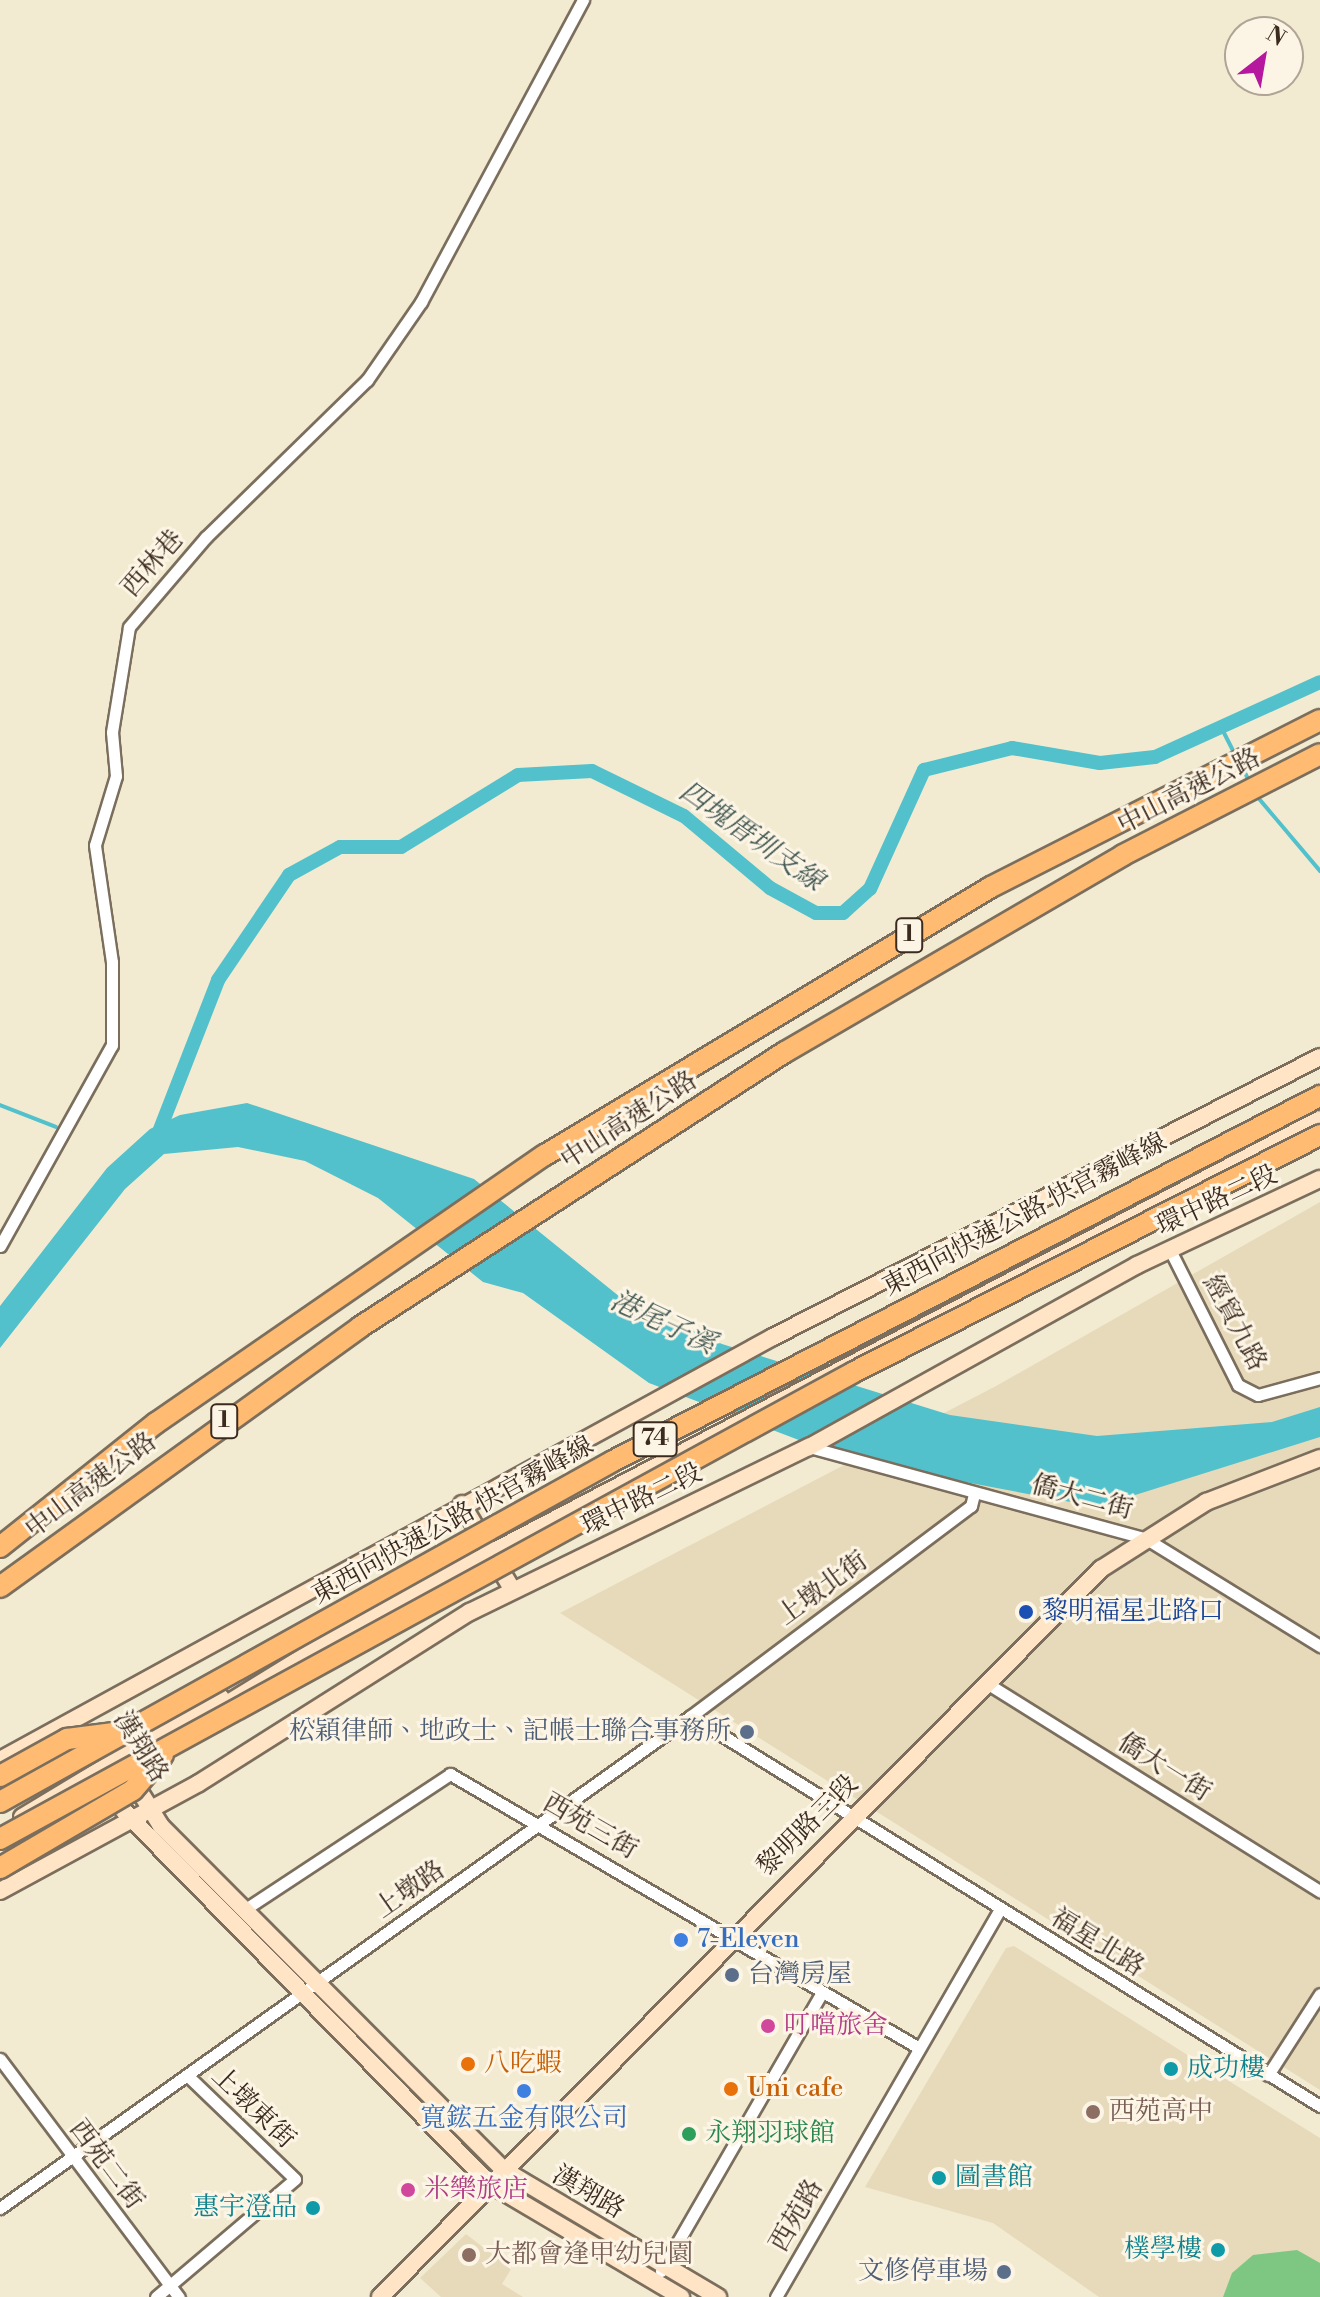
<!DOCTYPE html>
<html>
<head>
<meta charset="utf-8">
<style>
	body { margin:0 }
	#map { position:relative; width:1320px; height:2297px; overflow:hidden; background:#f2ebd1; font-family:"Libre Bodoni","Noto Serif TC",serif }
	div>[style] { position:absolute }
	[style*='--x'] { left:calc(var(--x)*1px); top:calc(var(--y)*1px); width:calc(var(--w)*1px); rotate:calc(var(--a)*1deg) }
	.built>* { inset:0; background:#e7daba }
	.green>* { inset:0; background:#7ec783 }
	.water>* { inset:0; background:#53c1cb }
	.stream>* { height:4px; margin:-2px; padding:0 2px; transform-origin:2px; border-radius:2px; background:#53c1cb }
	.canal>* { height:14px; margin:-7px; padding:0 7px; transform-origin:7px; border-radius:7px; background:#53c1cb }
	.roads { filter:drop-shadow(2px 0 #7b6e5d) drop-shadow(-2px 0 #7b6e5d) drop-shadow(0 2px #7b6e5d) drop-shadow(0 -2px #7b6e5d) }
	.street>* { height:11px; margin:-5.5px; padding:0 5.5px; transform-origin:5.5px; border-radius:5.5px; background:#fff }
	.secondary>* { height:16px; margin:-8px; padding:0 8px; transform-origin:8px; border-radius:8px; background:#ffe4c6 }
	.highway>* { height:20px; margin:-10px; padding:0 10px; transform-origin:10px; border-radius:10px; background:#ffbb71 }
	.bridges { filter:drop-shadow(2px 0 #7b6e5d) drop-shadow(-2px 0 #7b6e5d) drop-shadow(0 2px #7b6e5d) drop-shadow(0 -2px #7b6e5d) }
	.highway-bridge>* { height:20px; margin:-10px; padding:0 10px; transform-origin:10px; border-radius:10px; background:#ffbb71 }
	.dots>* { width:22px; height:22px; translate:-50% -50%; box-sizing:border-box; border:4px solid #fcf5e5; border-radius:50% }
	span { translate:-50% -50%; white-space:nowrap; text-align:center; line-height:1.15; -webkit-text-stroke:6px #fcf5e5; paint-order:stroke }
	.shield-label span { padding:2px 6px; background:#fcf5e5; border:2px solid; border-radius:6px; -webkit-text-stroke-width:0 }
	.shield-label { font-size:24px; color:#3b2a1e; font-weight:700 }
	.street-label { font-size:26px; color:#3b2a1e }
	.transit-label { font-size:26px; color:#164399 }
	.left { translate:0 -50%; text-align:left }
	.service-label { font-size:26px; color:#4e5e75 }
	.right { translate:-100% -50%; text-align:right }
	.shop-label { font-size:26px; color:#366cbe }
	.hotel-label { font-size:26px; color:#b23c85 }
	.food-label { font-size:26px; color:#c56008 }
	.culture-label { font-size:26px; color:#0d838f }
	.education-label { font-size:26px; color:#785e54 }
	.leisure-label { font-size:26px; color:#27864d }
	.water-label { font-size:28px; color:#425752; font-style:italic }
	.north { position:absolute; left:1224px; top:16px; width:80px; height:80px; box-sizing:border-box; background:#fcf5e5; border:2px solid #afa495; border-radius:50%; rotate:31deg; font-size:22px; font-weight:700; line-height:32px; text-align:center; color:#3b2a1e }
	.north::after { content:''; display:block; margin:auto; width:28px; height:36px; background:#b5179e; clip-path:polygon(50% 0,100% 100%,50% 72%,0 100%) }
</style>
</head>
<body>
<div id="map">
	<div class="built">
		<div style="clip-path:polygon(1320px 1202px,1320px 2090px,560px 1613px,996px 1386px)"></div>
		<div style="clip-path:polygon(1014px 1946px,1320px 2138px,1320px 2297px,1099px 2297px,993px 2223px,865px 2187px,1006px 1948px)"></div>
		<div style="clip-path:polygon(466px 2234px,511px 2269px,502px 2284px,523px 2297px,441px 2297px,420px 2278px)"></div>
	</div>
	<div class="green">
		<div style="clip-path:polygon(1297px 2250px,1320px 2263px,1320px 2297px,1223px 2297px,1232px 2273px,1253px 2255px)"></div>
	</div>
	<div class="water">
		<div style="clip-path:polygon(247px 1103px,474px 1179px,620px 1297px,722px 1344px,950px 1415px,1097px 1436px,1272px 1422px,1320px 1407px,1320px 1437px,1097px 1507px,854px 1461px,649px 1383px,523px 1293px,483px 1282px,378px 1198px,305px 1161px,238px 1147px,164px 1154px,125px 1189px,0 1348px,0 1306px,107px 1168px,150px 1129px,180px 1115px)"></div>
	</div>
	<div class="stream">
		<div style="--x:1221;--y:727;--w:30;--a:63"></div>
		<div style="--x:1241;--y:765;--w:20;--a:63"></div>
		<div style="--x:1255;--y:794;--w:101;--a:49.8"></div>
		<div style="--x:0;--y:1105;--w:60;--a:21.4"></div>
	</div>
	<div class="canal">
		<div style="--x:155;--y:1142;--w:174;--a:-68.7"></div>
		<div style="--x:218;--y:980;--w:127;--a:-55.9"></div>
		<div style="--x:289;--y:875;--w:58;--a:-28.8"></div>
		<div style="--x:340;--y:847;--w:61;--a:0"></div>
		<div style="--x:401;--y:847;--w:137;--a:-31.6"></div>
		<div style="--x:518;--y:775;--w:74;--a:-3.1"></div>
		<div style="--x:592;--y:771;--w:102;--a:26.1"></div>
		<div style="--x:684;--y:816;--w:112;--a:39.9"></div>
		<div style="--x:770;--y:888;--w:52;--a:28.5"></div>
		<div style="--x:816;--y:913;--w:27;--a:0"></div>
		<div style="--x:843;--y:913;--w:36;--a:-42"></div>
		<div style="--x:870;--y:889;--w:131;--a:-65.6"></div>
		<div style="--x:924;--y:770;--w:91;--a:-14"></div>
		<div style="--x:1012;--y:748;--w:89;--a:9.7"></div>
		<div style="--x:1100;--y:763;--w:55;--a:-6.2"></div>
		<div style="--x:1155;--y:757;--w:181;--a:-24.4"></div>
	</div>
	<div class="roads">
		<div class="street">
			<div style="--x:0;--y:1246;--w:230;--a:-60.9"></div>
			<div style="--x:112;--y:1045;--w:83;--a:-90"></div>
			<div style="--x:112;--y:962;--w:118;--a:-98.3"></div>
			<div style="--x:95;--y:845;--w:72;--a:-73.1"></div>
			<div style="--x:116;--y:776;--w:44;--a:-95.2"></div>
			<div style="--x:112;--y:732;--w:106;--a:-80.8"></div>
			<div style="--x:129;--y:627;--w:118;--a:-49.5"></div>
			<div style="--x:206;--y:537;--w:225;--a:-44.3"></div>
			<div style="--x:367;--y:380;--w:95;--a:-55.3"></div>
			<div style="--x:421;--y:302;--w:343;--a:-61.8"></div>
			<div style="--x:1170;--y:1250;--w:151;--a:63.3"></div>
			<div style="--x:1238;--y:1385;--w:22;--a:27"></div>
			<div style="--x:1258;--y:1395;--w:64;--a:-15.3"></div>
			<div style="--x:809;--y:1447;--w:348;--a:15.2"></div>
			<div style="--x:1145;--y:1538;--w:206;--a:31.7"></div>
			<div style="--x:985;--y:1682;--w:395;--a:32"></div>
			<div style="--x:691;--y:1716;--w:350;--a:-36.9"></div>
			<div style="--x:971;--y:1506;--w:12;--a:-76"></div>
			<div style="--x:244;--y:1910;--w:247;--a:-33.4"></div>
			<div style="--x:450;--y:1774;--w:543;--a:30.29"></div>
			<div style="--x:0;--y:2059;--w:298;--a:53.1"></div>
			<div style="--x:1268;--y:2075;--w:96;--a:-57.3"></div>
			<div style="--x:0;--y:2208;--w:848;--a:-35.45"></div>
			<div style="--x:691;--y:1716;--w:740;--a:31.8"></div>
			<div style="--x:661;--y:2271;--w:322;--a:-60"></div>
			<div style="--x:156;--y:2297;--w:182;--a:-40.3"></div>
			<div style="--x:295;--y:2179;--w:150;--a:-136.1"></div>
			<div style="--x:776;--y:2297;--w:448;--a:-60"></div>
		</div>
		<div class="secondary">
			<div style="--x:462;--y:1504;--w:99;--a:59.5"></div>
			<div style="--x:215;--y:1711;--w:180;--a:-31.6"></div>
			<div style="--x:368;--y:1617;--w:1074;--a:-27.61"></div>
			<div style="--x:0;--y:1760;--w:881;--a:-28.69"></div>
			<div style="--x:773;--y:1337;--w:614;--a:-27.11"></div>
			<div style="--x:132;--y:1779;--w:55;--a:58.3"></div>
			<div style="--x:161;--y:1826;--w:486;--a:45.1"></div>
			<div style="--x:504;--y:2170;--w:249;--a:30.7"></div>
			<div style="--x:124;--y:1811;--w:523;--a:45.54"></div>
			<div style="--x:490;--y:2184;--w:222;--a:30.6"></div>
			<div style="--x:22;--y:1817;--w:232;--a:-31.1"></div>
			<div style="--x:0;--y:1891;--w:226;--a:-28.5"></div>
			<div style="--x:199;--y:1783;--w:320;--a:-32.3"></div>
			<div style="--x:470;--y:1612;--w:377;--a:-26"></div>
			<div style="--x:809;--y:1447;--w:375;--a:-29"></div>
			<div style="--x:1137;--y:1265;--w:202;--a:-25.2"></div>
			<div style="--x:380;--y:2297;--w:1025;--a:-45.28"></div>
			<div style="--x:1101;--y:1569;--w:125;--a:-32.5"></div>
			<div style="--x:1206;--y:1502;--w:122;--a:-21.1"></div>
		</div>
		<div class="highway">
			<div style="--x:0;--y:1547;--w:199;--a:-38.5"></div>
			<div style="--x:156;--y:1423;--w:472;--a:-34.6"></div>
			<div style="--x:545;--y:1155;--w:520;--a:-31"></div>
			<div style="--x:991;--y:887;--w:369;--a:-26.9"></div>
			<div style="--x:0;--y:1587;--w:444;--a:-35.8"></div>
			<div style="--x:360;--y:1327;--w:506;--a:-32.91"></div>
			<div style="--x:785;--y:1052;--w:391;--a:-30.2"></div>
			<div style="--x:1123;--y:855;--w:221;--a:-27.1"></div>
		</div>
	</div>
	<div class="bridges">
		<div class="highway-bridge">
			<div style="--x:0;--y:1776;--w:77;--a:-28.9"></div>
			<div style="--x:67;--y:1739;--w:47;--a:-7.3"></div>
			<div style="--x:0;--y:1802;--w:701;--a:-29.09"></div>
			<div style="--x:613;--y:1461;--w:796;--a:-27.31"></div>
			<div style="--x:0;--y:1839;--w:973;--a:-28.67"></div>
			<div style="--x:854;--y:1372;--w:523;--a:-26.96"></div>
			<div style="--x:0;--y:1868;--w:154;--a:-30.4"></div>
			<div style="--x:133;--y:1790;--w:46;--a:-49.4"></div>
		</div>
	</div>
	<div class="dots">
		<div style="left:1026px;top:1612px;background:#1a4fb4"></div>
		<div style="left:747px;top:1732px;background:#5c6f8a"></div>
		<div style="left:681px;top:1940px;background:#3f7fe0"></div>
		<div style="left:732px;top:1975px;background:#5c6f8a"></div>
		<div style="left:768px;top:2026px;background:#d1479c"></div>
		<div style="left:468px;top:2064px;background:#e8710a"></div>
		<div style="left:1171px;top:2069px;background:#0f9aa8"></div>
		<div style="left:731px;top:2089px;background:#e8710a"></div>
		<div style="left:524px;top:2091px;background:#3f7fe0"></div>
		<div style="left:1093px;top:2112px;background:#8d6e63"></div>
		<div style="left:689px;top:2134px;background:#2e9e5b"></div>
		<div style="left:939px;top:2178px;background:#0f9aa8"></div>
		<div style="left:408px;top:2190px;background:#d1479c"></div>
		<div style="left:313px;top:2208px;background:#0f9aa8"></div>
		<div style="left:1218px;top:2250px;background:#0f9aa8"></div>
		<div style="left:469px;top:2255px;background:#8d6e63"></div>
		<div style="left:1004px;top:2272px;background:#5c6f8a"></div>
	</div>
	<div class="shield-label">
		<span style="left:909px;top:935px">1</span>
		<span style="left:224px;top:1421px">1</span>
		<span style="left:655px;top:1439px">74</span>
	</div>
	<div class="street-label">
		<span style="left:153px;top:564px;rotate:-49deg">西林巷</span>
		<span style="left:1189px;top:792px;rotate:-27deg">中山高速公路</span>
		<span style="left:629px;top:1121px;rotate:-33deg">中山高速公路</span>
		<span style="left:1217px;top:1201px;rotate:-25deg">環中路二段</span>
		<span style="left:1025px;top:1215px;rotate:-28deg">東西向快速公路 快官霧峰線</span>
		<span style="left:1234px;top:1323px;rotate:62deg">經貿九路</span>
		<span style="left:91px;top:1486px;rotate:-37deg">中山高速公路</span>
		<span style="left:1082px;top:1498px;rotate:15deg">僑大二街</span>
		<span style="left:642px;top:1500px;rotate:-26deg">環中路二段</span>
		<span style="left:453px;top:1521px;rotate:-29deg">東西向快速公路 快官霧峰線</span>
		<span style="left:823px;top:1589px;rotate:-36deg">上墩北街</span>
		<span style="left:140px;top:1747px;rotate:58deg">漢翔路</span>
		<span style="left:1164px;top:1768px;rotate:32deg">僑大一街</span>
		<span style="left:808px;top:1826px;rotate:-45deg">黎明路三段</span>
		<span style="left:590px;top:1827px;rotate:30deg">西苑三街</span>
		<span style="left:410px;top:1890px;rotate:-35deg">上墩路</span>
		<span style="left:1097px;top:1943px;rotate:32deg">福星北路</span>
		<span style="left:253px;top:2108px;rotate:44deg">上墩東街</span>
		<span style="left:106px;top:2165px;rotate:53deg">西苑二街</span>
		<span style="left:588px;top:2193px;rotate:30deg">漢翔路</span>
		<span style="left:797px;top:2216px;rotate:-60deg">西苑路</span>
	</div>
	<div class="transit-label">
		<span class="left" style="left:1042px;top:1612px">黎明福星北路口</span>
	</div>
	<div class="service-label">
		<span class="right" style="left:731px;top:1732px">松穎律師、地政士、記帳士聯合事務所</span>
		<span class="left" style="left:748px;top:1975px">台灣房屋</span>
		<span class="right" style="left:988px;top:2272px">文修停車場</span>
	</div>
	<div class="shop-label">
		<span class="left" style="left:697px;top:1940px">7-Eleven</span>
		<span style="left:524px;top:2119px">寬鋐五金有限公司</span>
	</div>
	<div class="hotel-label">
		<span class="left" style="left:784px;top:2026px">叮噹旅舍</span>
		<span class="left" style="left:424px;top:2190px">米樂旅店</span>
	</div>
	<div class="food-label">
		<span class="left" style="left:484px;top:2064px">八吃蝦</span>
		<span class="left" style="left:747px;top:2089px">Uni cafe</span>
	</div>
	<div class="culture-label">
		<span class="left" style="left:1187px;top:2069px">成功樓</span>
		<span class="left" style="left:955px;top:2178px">圖書館</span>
		<span class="right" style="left:297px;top:2208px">惠宇澄品</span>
		<span class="right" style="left:1202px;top:2250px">樸學樓</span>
	</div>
	<div class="education-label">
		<span class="left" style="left:1109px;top:2112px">西苑高中</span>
		<span class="left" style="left:485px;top:2255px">大都會逢甲幼兒園</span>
	</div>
	<div class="leisure-label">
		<span class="left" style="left:705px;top:2134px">永翔羽球館</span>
	</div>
	<div class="water-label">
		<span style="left:751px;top:837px;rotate:35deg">四塊厝圳支線</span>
		<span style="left:663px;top:1323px;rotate:25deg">港尾子溪</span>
	</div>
	<div class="north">N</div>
</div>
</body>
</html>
